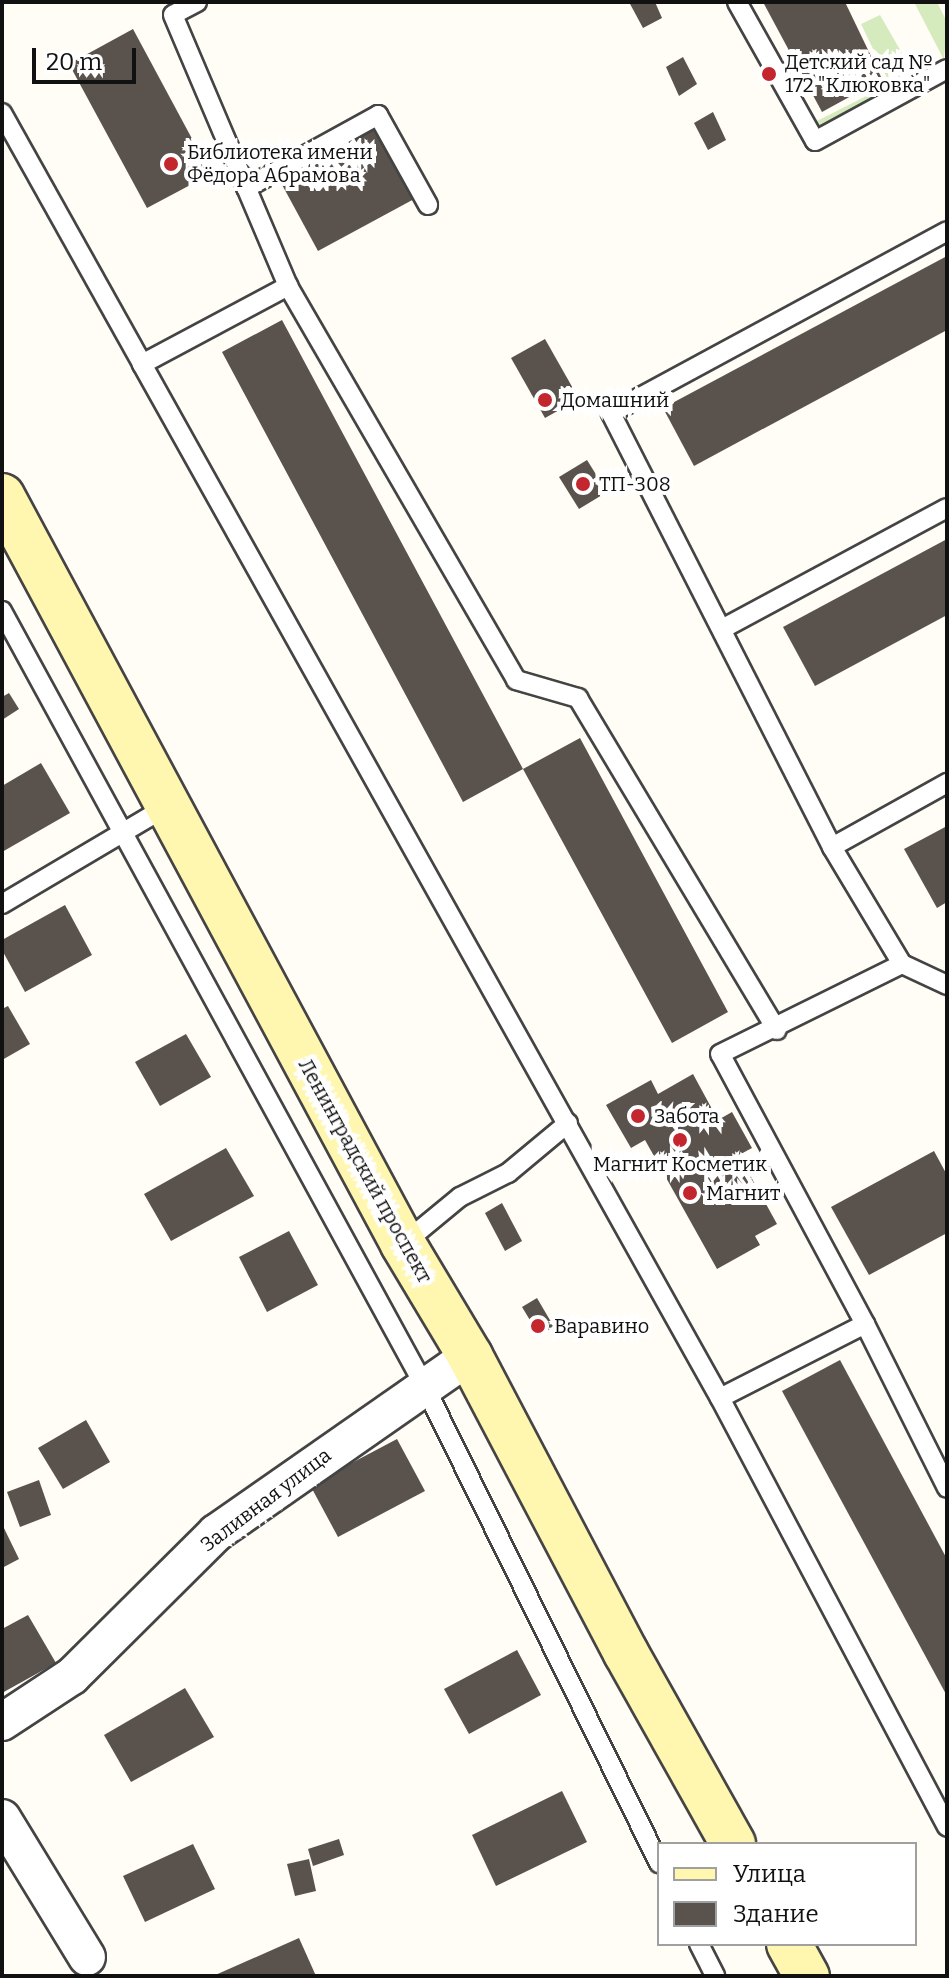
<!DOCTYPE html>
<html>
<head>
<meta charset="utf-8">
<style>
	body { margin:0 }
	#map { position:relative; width:949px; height:1978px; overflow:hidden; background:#fffdf5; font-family:Bitter,serif }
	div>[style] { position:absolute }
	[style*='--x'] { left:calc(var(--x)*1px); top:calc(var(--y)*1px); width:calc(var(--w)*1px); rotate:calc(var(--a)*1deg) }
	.green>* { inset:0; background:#d5ebbd }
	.building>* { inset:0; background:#5a524d }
	.roads { filter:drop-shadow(2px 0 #444) drop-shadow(-2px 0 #444) drop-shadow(0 2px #444) drop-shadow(0 -2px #444) }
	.lane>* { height:18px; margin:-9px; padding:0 9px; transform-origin:9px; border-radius:9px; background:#fff }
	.street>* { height:36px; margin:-18px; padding:0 18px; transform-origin:18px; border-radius:18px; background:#fff }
	.secondary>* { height:44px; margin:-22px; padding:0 22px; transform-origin:22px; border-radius:22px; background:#fff6b0 }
	.dots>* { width:22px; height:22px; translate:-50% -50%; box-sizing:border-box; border:4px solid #fff; border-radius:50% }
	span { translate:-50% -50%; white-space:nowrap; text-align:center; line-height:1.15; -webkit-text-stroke:8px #fff; paint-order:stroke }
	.poi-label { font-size:20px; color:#111 }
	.left { translate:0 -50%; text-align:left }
	.street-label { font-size:20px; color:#111 }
	.frame { position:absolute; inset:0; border:4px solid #111; pointer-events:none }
	.legend { position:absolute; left:657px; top:1842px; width:260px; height:104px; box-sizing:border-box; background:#fff; border:2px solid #a0a0a0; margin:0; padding:10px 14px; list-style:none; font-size:24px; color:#111 }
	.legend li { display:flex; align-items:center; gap:16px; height:40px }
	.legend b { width:40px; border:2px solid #a0a0a0 }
	.scale { position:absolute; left:32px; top:48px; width:104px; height:36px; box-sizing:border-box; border:4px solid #111; border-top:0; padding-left:10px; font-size:24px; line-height:28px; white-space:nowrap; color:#111; -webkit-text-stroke:6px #fff; paint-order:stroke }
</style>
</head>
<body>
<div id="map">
	<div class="green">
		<div style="clip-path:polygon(914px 2px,937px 2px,947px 22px,944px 60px)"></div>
		<div style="clip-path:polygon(880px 15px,910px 67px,899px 87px,820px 129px,815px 122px,890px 84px,861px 24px)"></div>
	</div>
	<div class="building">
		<div style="clip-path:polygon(629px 2px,655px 2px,662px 18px,643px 28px)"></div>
		<div style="clip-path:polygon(763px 2px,845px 2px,882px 79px,822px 112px)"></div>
		<div style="clip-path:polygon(133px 29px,211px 174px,147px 208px,69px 64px)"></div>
		<div style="clip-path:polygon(683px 57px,697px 84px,679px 96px,666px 67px)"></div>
		<div style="clip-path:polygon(713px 112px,726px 140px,708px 150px,694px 123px)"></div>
		<div style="clip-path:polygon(377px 128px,416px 198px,318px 251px,280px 181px)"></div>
		<div style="clip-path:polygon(947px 256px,947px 330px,694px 466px,663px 408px)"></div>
		<div style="clip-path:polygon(282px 320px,523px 769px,580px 738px,728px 1012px,672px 1043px,523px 769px,463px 802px,222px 352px)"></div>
		<div style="clip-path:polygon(545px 339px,579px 399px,545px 418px,511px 358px)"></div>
		<div style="clip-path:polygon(587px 460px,607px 492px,579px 509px,559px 477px)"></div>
		<div style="clip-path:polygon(947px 539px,947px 615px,815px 686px,783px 627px)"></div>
		<div style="clip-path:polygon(9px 693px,19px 709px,2px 720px,2px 697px)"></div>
		<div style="clip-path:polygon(41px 763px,70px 813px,2px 852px,2px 786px)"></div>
		<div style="clip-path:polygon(947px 826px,947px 902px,937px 908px,904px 849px)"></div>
		<div style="clip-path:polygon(65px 905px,92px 955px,25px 992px,2px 950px,2px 940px)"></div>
		<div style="clip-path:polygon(8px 1006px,30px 1044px,2px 1060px,2px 1009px)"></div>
		<div style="clip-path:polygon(186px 1034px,211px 1077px,160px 1106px,135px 1062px)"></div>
		<div style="clip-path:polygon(693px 1074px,718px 1120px,732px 1112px,752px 1148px,739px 1155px,777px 1224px,755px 1236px,760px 1245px,717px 1269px,645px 1140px,631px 1148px,606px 1105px,651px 1080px,658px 1094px)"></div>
		<div style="clip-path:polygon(226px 1148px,254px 1196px,171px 1241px,144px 1194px)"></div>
		<div style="clip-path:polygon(934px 1151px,947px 1175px,947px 1233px,869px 1275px,831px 1207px)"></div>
		<div style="clip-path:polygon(502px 1203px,522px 1241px,505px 1251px,485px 1213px)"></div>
		<div style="clip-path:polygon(289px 1231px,318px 1285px,267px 1312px,239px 1257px)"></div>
		<div style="clip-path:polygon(537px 1298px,554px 1327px,539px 1335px,522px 1307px)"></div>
		<div style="clip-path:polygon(840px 1360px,947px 1559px,947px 1696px,782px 1391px)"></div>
		<div style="clip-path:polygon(86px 1420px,110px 1462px,63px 1489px,38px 1448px)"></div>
		<div style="clip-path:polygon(397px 1439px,425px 1491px,338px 1537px,310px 1485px)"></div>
		<div style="clip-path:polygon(39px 1480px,51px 1515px,20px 1527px,7px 1492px)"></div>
		<div style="clip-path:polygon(2px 1524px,19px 1559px,2px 1568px)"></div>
		<div style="clip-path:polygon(28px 1615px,56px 1663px,2px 1693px,2px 1629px)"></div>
		<div style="clip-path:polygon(517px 1650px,541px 1695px,469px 1734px,444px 1689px)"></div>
		<div style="clip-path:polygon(185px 1688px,214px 1737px,131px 1782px,104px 1735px)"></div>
		<div style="clip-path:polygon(562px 1791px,587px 1842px,496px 1886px,472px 1835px)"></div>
		<div style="clip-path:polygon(339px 1839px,344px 1855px,313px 1866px,308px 1849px)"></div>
		<div style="clip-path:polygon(193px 1844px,215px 1889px,145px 1922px,123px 1876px)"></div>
		<div style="clip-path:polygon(309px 1859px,316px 1891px,295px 1896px,287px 1864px)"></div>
		<div style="clip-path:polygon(299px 1938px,316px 1976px,213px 1976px)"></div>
	</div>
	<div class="roads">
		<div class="lane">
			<div style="--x:197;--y:2;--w:27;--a:152"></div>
			<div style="--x:173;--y:15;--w:294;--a:67"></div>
			<div style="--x:288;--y:286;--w:455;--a:59.9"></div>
			<div style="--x:516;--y:680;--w:65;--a:16.2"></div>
			<div style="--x:578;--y:698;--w:387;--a:59.1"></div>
			<div style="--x:737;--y:2;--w:159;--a:60.7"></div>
			<div style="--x:815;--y:141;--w:150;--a:-28.6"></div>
			<div style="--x:2;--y:113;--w:287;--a:60.8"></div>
			<div style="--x:142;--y:364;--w:166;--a:-28.1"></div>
			<div style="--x:246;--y:188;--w:151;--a:-28.9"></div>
			<div style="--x:378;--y:115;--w:103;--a:60.9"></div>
			<div style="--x:142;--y:364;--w:1185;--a:60.8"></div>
			<div style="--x:720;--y:1398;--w:485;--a:62.1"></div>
			<div style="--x:2;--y:611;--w:882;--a:61.4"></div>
			<div style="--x:424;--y:1385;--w:533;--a:63.82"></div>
			<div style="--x:722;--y:629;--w:255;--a:-28.3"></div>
			<div style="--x:832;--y:847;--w:132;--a:-29.1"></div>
			<div style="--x:2;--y:904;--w:193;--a:-30.6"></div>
			<div style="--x:902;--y:964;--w:136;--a:-120.9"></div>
			<div style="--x:832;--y:847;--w:487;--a:-117"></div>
			<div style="--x:611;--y:413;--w:382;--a:-28.4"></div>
			<div style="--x:403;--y:1244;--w:74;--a:-39.5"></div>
			<div style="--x:460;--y:1197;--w:54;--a:-26.6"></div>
			<div style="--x:508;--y:1173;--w:78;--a:-39.8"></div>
			<div style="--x:865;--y:1324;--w:183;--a:63.4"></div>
			<div style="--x:720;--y:1398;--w:163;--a:-27"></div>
			<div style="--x:865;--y:1324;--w:306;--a:-118.2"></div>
			<div style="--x:720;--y:1054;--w:203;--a:-26.3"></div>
			<div style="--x:902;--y:964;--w:50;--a:25"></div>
			<div style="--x:699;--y:1944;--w:36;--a:63"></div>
		</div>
		<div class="street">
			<div style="--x:2;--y:1722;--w:84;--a:-33.3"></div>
			<div style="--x:72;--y:1676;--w:203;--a:-44.8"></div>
			<div style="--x:216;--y:1533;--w:310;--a:-34.9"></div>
			<div style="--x:2;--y:1818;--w:163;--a:58.6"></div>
		</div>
		<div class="secondary">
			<div style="--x:2;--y:496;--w:849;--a:61.8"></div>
			<div style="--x:403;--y:1244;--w:131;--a:59.1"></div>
			<div style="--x:470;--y:1356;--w:335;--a:62.3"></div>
			<div style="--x:626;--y:1653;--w:219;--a:60.7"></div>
			<div style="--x:789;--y:1944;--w:37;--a:61"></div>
		</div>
	</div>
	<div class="dots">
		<div style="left:769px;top:74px;background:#c4262e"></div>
		<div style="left:171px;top:164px;background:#c4262e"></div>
		<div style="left:545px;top:400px;background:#c4262e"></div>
		<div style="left:583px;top:484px;background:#c4262e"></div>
		<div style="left:638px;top:1116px;background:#c4262e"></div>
		<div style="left:680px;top:1140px;background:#c4262e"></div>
		<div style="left:690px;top:1193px;background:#c4262e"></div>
		<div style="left:538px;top:1326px;background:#c4262e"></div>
	</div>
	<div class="poi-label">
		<span class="left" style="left:785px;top:74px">Детский сад №<br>172 "Клюковка"</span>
		<span class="left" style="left:187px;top:164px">Библиотека имени<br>Фёдора Абрамова</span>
		<span class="left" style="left:561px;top:400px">Домашний</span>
		<span class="left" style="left:599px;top:484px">ТП-308</span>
		<span class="left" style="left:654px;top:1116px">Забота</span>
		<span style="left:680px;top:1164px">Магнит Косметик</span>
		<span class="left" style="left:706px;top:1193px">Магнит</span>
		<span class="left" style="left:554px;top:1326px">Варавино</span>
	</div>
	<div class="street-label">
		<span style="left:365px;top:1171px;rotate:61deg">Ленинградский проспект</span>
		<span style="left:266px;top:1500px;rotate:-37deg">Заливная улица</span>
	</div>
	<div class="frame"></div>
	<ul class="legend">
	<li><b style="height:10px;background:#fff6b0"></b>Улица</li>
	<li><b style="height:22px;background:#5a524d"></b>Здание</li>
	</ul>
	<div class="scale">20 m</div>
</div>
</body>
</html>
